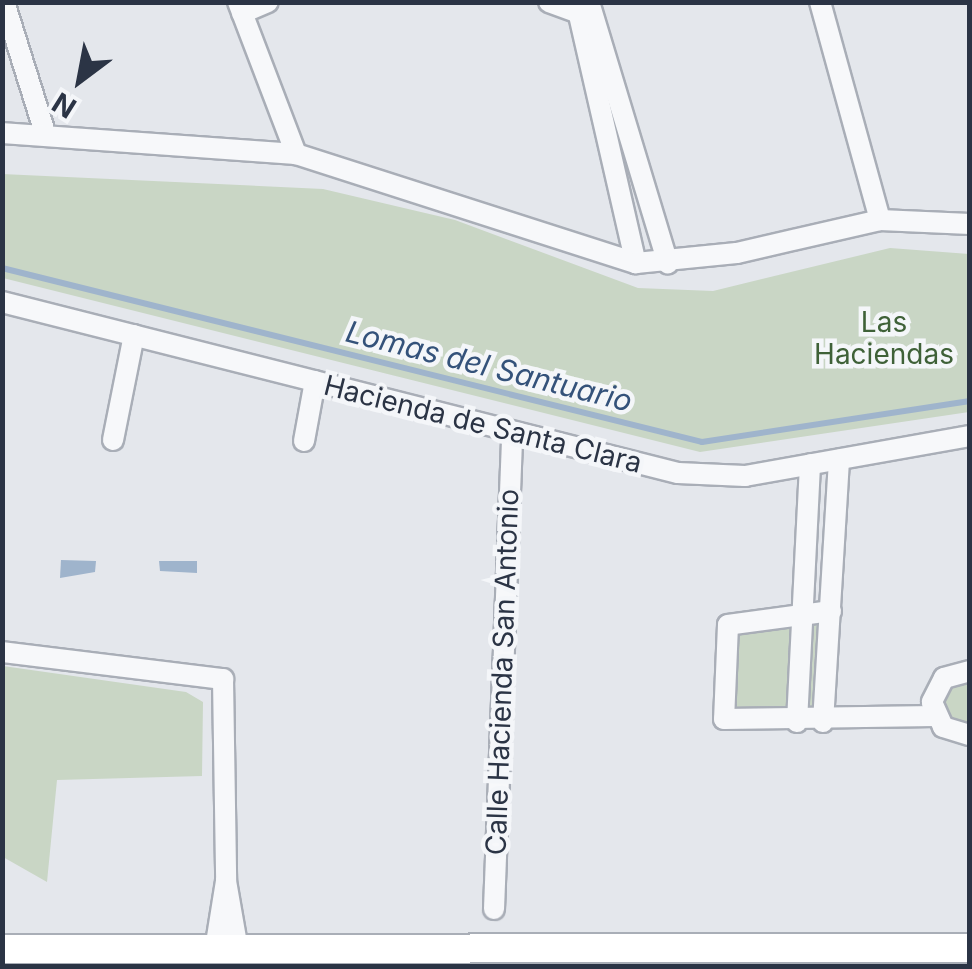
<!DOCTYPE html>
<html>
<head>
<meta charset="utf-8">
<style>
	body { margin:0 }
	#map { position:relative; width:972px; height:969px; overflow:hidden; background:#e4e7ec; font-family:Inter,sans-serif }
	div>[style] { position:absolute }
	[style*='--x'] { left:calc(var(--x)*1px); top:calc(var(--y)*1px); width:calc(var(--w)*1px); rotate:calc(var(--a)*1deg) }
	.green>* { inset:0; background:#c9d6c5 }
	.water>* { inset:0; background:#9fb4cc }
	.stream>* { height:6px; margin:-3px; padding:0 3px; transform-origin:3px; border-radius:3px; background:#9fb4cc }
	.roads { filter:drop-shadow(2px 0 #a9aeb7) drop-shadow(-2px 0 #a9aeb7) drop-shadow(0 2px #a9aeb7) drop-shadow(0 -2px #a9aeb7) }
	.minor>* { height:20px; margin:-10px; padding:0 10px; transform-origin:10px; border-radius:10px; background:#f7f8fa }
	.major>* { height:28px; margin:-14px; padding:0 14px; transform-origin:14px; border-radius:14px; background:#fff }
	span { translate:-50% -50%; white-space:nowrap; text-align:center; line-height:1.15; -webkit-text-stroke:9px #f4f6f9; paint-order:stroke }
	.park-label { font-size:28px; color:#3f6138 }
	.street-label { font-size:28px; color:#2b3445 }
	.water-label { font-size:30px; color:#34527a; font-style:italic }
	.frame { position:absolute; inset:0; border:5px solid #2b3445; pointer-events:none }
	.north { position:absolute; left:30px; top:30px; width:100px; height:100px; -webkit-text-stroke:8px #f4f6f9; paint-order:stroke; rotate:212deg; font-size:28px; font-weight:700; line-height:40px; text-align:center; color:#2b3445 }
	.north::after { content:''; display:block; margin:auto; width:35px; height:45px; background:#2b3445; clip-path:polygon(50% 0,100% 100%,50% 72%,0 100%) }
</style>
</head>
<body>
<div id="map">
	<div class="green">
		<div style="clip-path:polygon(2px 174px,323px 189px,455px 220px,638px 288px,713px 291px,890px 248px,969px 254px,969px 412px,700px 452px,3px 278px)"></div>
		<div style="clip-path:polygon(818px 621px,816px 716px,732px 709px,737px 628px)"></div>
		<div style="clip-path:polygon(3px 666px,186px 692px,203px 702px,202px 776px,57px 780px,47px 882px,3px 857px)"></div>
		<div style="clip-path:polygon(969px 674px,969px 728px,937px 714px,948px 679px)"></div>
	</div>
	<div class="water">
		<div style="clip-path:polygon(61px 560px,96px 561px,95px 572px,60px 578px)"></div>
		<div style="clip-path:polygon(159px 561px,197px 561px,197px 573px,160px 571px)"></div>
	</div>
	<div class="stream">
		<div style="--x:2;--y:268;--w:721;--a:13.96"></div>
		<div style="--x:702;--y:442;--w:271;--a:-8.7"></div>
	</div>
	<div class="roads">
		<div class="minor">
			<div style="--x:4;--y:2;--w:140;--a:72.6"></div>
			<div style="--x:238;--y:2;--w:163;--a:69.1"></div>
			<div style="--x:549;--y:2;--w:38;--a:20"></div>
			<div style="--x:576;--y:2;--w:268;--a:77.1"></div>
			<div style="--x:589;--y:2;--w:273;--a:73.2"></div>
			<div style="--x:820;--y:2;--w:226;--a:74.6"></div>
			<div style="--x:242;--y:13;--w:28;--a:-23"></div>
			<div style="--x:2;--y:133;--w:295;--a:4.1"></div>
			<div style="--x:296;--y:154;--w:357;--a:17.8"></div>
			<div style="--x:636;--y:263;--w:101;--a:-5.7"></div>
			<div style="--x:737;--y:253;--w:147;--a:-13"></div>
			<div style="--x:880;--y:220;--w:90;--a:2.5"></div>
			<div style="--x:2;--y:302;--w:697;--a:14.2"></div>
			<div style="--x:678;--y:473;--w:67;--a:2.6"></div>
			<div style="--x:745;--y:476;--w:229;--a:-10.1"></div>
			<div style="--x:113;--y:440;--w:107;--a:-78.7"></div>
			<div style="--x:304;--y:441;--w:61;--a:-79.6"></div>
			<div style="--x:831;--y:611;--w:104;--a:172.3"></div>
			<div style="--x:728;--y:625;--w:94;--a:92.4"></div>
			<div style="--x:724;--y:719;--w:211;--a:-0.8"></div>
			<div style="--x:2;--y:652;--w:223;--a:7"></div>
			<div style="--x:223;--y:679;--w:202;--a:89.1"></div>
			<div style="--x:226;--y:881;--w:70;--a:99.1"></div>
			<div style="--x:970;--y:671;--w:27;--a:165"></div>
			<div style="--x:944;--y:678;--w:27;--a:117"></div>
			<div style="--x:932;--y:702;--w:27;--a:66"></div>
			<div style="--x:943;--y:727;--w:28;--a:17"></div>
			<div style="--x:797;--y:722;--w:258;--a:-87.1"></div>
			<div style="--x:823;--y:722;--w:263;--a:-86.5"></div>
			<div style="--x:226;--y:881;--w:70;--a:80.1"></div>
			<div style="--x:494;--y:909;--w:474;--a:-87.8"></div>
		</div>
		<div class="major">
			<div style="--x:2;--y:949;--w:968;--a:-0.06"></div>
		</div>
	</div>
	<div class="park-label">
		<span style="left:884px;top:338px">Las<br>Haciendas</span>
	</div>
	<div class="street-label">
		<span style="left:483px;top:424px;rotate:14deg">Hacienda de Santa Clara</span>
		<span style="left:502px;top:672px;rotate:-88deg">Calle Hacienda San Antonio</span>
	</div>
	<div class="water-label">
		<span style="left:489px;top:366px;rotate:14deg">Lomas del Santuario</span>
	</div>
	<div class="frame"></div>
	<div class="north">N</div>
</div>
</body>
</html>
